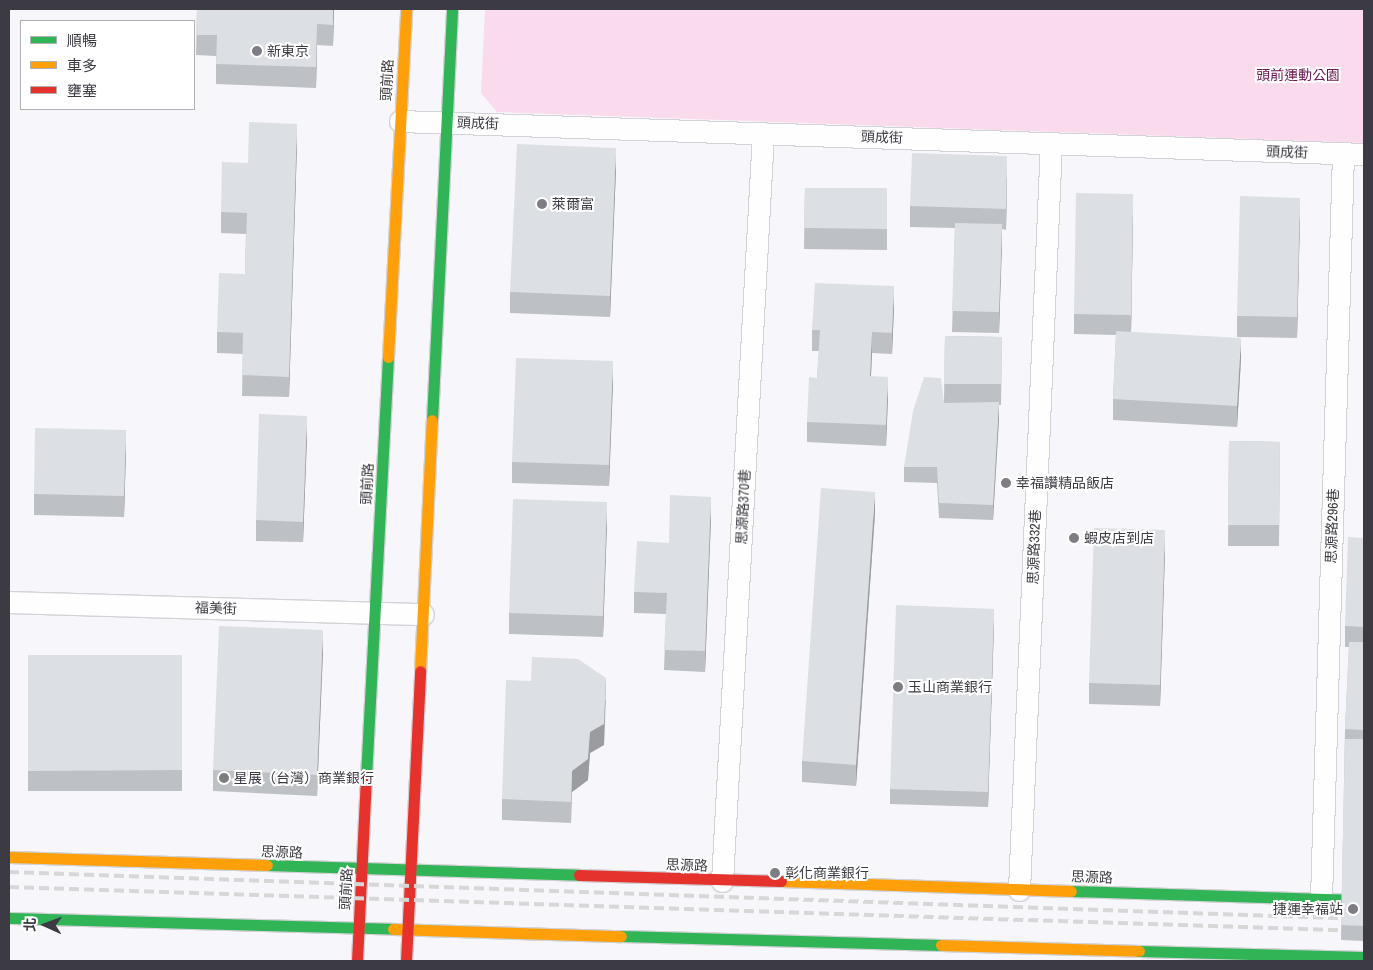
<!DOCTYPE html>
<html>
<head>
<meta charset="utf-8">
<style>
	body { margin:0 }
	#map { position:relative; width:1373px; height:970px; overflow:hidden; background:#f7f7fb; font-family:"Archivo Narrow","Noto Sans TC",sans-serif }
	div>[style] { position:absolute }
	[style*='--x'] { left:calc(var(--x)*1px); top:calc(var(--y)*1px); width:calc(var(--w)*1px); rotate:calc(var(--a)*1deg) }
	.green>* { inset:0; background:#fadaed }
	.roads { filter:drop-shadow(1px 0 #d2d2d7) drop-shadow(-1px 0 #d2d2d7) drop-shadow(0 1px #d2d2d7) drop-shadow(0 -1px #d2d2d7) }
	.street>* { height:21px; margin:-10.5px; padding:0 10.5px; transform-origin:10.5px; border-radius:10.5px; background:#fefefe }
	.fast>* { height:11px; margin:-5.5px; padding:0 5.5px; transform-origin:5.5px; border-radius:5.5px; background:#30b455 }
	.slow>* { height:11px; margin:-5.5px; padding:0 5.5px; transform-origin:5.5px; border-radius:5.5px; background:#ff9f0a }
	.jam>* { height:11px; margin:-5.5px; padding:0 5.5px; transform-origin:5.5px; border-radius:5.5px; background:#e5322d }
	.rail>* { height:4px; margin-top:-2px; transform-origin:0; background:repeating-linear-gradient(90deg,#d7d7d8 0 10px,transparent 0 15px) }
	.wall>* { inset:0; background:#bdc0c4 }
	.shaded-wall>* { inset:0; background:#9a9ca0 }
	.building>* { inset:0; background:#dcdfe4 }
	.dots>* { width:14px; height:14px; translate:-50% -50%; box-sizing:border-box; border:2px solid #fff; border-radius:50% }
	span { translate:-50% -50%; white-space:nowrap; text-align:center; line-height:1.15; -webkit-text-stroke:4px #fff; paint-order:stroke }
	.poi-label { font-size:14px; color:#3c3b43 }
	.left { translate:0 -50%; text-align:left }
	.right { translate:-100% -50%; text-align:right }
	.park-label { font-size:14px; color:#6b174f }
	.street-label { font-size:14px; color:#3c3b43 }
	.frame { position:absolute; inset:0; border:10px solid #3c3b43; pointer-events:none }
	.legend { position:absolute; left:20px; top:20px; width:175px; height:90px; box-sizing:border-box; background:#fff; border:1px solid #b1b1b4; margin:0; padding:6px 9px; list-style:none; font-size:15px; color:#3c3b43 }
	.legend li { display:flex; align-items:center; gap:10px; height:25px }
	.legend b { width:25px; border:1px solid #b1b1b4 }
	.north { position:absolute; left:20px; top:900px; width:50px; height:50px; -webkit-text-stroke:4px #fff; paint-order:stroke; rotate:272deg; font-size:14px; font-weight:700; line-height:20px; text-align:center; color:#3c3b43 }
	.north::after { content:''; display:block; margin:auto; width:18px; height:22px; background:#3c3b43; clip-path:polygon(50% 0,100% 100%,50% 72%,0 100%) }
</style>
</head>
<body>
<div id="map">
	<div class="green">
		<div style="clip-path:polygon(485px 9px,1364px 9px,1364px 143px,497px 112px,481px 93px)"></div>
	</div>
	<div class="roads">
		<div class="street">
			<div style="--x:400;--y:121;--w:965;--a:1.96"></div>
			<div style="--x:9;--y:602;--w:414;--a:1.7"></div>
			<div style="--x:722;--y:881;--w:749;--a:-86.86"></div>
			<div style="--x:1019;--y:890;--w:748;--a:-87.55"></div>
			<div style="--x:1321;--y:899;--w:745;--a:-88.31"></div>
		</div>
		<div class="fast">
			<div style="--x:432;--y:420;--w:411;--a:-87.2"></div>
			<div style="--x:366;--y:777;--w:421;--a:-87"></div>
			<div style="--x:267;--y:865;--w:312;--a:1.8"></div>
			<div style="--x:1071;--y:891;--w:293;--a:1.8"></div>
			<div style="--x:9;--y:918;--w:384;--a:1.6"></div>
			<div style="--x:621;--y:936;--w:320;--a:1.6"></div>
			<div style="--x:1139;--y:951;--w:225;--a:1.5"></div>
		</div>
		<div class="slow">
			<div style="--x:388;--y:357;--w:348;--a:-87"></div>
			<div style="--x:420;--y:671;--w:251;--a:-87.3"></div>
			<div style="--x:9;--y:857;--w:258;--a:1.8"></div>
			<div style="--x:781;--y:881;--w:290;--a:2"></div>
			<div style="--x:393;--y:929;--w:228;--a:1.8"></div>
			<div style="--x:941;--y:945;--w:198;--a:1.7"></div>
		</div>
		<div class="jam">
			<div style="--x:579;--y:875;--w:202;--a:1.7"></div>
			<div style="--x:357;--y:961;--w:184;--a:-87.2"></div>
			<div style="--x:406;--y:961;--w:290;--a:-87.2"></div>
		</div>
	</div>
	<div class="rail">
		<div style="--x:9;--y:872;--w:1356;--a:1.99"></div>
		<div style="--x:9;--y:887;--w:1356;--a:1.86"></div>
	</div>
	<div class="wall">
		<div style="clip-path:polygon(197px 9px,334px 9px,333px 46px,317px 45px,316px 88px,216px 84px,216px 56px,196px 55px)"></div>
		<div style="clip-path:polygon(297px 145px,289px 397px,242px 396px,243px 354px,217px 353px,217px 332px,245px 274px,246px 234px,221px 233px,221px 212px,248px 163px)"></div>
		<div style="clip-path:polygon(616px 169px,610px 317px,510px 313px,510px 292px)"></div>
		<div style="clip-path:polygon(1007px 177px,1006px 230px,1002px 229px,999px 333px,952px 332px,955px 228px,910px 227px,910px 206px)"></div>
		<div style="clip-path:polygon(805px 188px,887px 188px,887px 250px,804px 249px)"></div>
		<div style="clip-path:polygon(1133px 215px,1131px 332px,1241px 359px,1237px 427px,1113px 420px,1113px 399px,1116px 335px,1074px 334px,1074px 314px)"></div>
		<div style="clip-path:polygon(1300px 219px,1297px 338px,1237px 337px,1237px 316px)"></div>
		<div style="clip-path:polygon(894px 307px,892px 354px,872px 353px,871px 376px,888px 397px,886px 446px,807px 442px,807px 422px,817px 378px,819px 351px,812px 351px,812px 330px)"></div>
		<div style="clip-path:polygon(945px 336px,1002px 337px,1001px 405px,999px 405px,999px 418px,993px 520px,939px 518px,937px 483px,904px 482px,904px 467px,944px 401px)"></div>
		<div style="clip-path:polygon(613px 382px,609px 486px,512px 483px,512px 462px)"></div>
		<div style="clip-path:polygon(307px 437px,303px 542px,256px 541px,256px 520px)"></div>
		<div style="clip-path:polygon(1229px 441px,1280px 442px,1279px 546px,1228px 546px)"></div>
		<div style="clip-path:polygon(126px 451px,124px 517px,34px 515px,34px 494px)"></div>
		<div style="clip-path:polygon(875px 513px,856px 786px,802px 782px,802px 761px)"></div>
		<div style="clip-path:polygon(711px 518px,705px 672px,664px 670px,666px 614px,634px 613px,634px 592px)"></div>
		<div style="clip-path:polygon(607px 523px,603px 637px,509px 634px,509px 613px)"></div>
		<div style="clip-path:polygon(1364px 538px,1364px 941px,1341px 940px,1345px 729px,1349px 647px,1345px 647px,1345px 626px)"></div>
		<div style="clip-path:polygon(1165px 551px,1160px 706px,1089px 704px,1089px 683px)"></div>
		<div style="clip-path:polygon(994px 624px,988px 807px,890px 804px,890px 789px)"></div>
		<div style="clip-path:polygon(323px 651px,317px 796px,213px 791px,213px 770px)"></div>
		<div style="clip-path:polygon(28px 655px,182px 655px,182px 791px,28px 791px)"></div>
		<div style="clip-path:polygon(606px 699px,604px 745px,590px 753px,588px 780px,572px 792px,571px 823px,502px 820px,502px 799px)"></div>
	</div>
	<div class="shaded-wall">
		<div style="clip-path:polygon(333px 9px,334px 9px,333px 46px)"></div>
		<div style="clip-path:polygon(317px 24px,317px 45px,316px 88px,316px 67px)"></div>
		<div style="clip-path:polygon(297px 124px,297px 145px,289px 397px,289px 377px)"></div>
		<div style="clip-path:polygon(616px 148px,616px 169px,610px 317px,610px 296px)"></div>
		<div style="clip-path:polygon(1007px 156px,1007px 177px,1006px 230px,1006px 209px)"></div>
		<div style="clip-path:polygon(1133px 194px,1133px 215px,1131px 336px,1131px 315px)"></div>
		<div style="clip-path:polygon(1300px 198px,1300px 219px,1297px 338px,1297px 317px)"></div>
		<div style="clip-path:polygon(1002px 224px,1002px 245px,999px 333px,999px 312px)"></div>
		<div style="clip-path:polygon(894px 286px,894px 307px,892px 354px,892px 333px)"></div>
		<div style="clip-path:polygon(872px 332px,872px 353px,870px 396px,870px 376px)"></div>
		<div style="clip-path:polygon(1241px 338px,1241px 359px,1237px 427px,1237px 406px)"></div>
		<div style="clip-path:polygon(613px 361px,613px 382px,609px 486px,609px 465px)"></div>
		<div style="clip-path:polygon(888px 377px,888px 397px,886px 446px,886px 425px)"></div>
		<div style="clip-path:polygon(999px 402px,999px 418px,993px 520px,993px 505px)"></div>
		<div style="clip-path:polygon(307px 416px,307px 437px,303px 542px,303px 522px)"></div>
		<div style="clip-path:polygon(126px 430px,126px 451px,124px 517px,124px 496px)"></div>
		<div style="clip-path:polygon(875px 492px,875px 513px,856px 786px,856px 765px)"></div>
		<div style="clip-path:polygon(711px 497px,711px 518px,705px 672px,705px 651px)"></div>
		<div style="clip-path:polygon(607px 502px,607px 523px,603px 637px,603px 616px)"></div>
		<div style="clip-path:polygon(1165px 530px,1165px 551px,1160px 706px,1160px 685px)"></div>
		<div style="clip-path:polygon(994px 609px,994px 624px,988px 807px,988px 792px)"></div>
		<div style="clip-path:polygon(323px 630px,323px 651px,317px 796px,317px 775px)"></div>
		<div style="clip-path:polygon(606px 678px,604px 745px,590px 753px,588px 780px,572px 792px,571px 823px,572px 771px,590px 732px)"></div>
	</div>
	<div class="building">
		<div style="clip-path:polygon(197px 9px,333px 9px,333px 25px,317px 24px,316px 67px,216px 64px,217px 35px,196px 35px)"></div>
		<div style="clip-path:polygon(249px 122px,297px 124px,289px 377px,242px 375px,243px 333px,217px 332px,219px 273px,245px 274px,247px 213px,221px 212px,222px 162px,248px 163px)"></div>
		<div style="clip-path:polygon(517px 144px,616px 148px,610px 296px,510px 292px)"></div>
		<div style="clip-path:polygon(912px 153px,1007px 156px,1006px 209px,910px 206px)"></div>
		<div style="clip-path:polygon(805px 188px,887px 188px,887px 229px,804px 228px)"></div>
		<div style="clip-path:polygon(1076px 193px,1133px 194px,1131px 315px,1074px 314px)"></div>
		<div style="clip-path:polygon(1240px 196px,1300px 198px,1297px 317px,1237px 316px)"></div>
		<div style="clip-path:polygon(955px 223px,1002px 224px,999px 312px,952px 311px)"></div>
		<div style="clip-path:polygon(815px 283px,894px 286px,892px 333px,872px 332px,870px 376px,888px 377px,886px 425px,807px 422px,809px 377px,817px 378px,820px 330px,812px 330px)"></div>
		<div style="clip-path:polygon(1116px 331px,1241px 338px,1237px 406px,1113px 399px)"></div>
		<div style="clip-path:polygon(945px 336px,1002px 337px,1001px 384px,944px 384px)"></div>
		<div style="clip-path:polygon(516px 358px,613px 361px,609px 465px,512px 462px)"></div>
		<div style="clip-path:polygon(924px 377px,941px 378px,944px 403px,999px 402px,993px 505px,939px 503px,937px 467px,904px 467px,913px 411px)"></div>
		<div style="clip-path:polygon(259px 414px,307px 416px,303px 522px,256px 520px)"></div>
		<div style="clip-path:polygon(35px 428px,126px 430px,124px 496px,34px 494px)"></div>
		<div style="clip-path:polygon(1229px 441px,1280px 442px,1279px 525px,1228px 525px)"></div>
		<div style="clip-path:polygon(821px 488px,875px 492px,856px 765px,802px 761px)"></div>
		<div style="clip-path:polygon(670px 495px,711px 497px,705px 651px,664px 650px,667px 593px,634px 592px,637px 541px,669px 543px)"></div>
		<div style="clip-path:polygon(513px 499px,607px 502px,603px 616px,509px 613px)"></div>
		<div style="clip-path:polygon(1094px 528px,1165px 530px,1160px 685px,1089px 683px)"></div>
		<div style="clip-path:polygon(1348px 537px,1364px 538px,1364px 627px,1345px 626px)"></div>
		<div style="clip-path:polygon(896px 605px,994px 609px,988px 792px,890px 789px)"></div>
		<div style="clip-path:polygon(219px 626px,323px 630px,317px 775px,213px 770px)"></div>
		<div style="clip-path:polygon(1349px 642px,1364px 642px,1364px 730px,1345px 729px)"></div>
		<div style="clip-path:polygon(28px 655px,182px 655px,182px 770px,28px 771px)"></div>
		<div style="clip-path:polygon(532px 657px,578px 659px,606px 678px,604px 724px,590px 732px,588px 759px,572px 771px,571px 802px,502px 799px,506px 680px,531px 681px)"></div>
		<div style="clip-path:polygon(1345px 739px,1364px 739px,1364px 926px,1341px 925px)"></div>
	</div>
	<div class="dots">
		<div style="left:257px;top:51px;background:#7d7d83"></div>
		<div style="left:542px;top:204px;background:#7d7d83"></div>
		<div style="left:1006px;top:483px;background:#7d7d83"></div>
		<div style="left:1074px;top:538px;background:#7d7d83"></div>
		<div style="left:898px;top:687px;background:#7d7d83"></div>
		<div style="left:224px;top:778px;background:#7d7d83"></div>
		<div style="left:775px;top:873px;background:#7d7d83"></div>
		<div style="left:1353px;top:909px;background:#7d7d83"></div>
	</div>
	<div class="poi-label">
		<span class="left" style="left:267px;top:51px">新東京</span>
		<span class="left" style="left:552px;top:204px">萊爾富</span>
		<span class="left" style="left:1016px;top:483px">幸福讚精品飯店</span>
		<span class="left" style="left:1084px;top:538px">蝦皮店到店</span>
		<span class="left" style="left:908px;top:687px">玉山商業銀行</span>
		<span class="left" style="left:234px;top:778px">星展（台灣）商業銀行</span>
		<span class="left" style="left:785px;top:873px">彰化商業銀行</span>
		<span class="right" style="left:1343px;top:909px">捷運幸福站</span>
	</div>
	<div class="park-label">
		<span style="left:1298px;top:75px">頭前運動公園</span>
	</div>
	<div class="street-label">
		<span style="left:387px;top:80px;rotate:-87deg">頭前路</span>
		<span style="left:478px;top:123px;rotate:2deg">頭成街</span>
		<span style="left:882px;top:137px;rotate:2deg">頭成街</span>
		<span style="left:1287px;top:152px;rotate:2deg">頭成街</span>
		<span style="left:367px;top:484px;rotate:-87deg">頭前路</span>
		<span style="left:743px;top:507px;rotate:-87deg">思源路370巷</span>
		<span style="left:1332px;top:526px;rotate:-88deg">思源路296巷</span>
		<span style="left:1034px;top:547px;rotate:-88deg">思源路332巷</span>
		<span style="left:216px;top:608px;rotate:2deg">福美街</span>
		<span style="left:282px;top:852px;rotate:2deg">思源路</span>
		<span style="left:687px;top:865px;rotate:2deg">思源路</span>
		<span style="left:1092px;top:877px;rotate:2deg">思源路</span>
		<span style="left:346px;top:889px;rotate:-87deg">頭前路</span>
	</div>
	<div class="frame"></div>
	<ul class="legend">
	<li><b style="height:6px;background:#30b455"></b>順暢</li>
	<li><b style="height:6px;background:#ff9f0a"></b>車多</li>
	<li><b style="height:6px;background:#e5322d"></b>壅塞</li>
	</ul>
	<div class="north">北</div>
</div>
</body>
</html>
